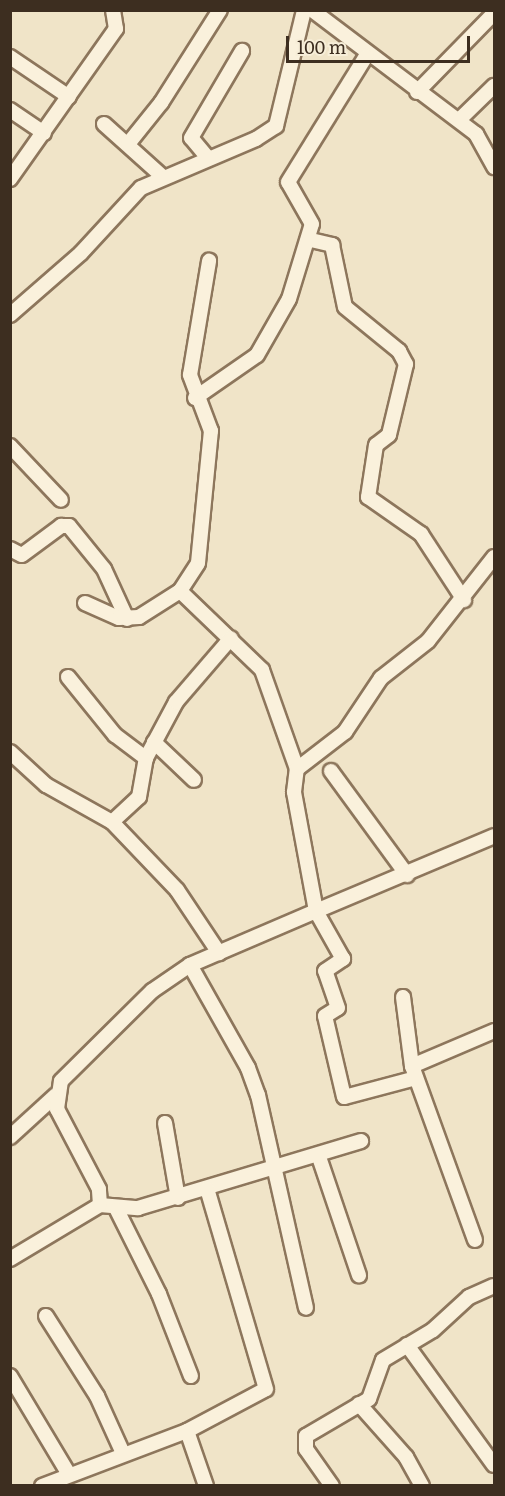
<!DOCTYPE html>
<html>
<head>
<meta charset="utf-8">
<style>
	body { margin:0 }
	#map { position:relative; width:505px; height:1496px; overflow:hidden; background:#f0e4c8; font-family:Literata,serif }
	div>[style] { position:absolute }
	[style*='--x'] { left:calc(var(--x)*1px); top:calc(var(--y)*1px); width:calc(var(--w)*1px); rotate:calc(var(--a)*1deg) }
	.roads { filter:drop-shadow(2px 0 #8d765c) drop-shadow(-2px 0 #8d765c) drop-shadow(0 2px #8d765c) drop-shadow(0 -2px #8d765c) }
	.minor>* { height:14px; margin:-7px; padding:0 7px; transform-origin:7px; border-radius:7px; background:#faf1dc }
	span { translate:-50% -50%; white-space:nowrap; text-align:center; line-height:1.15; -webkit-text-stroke:5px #f7eed8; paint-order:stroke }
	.frame { position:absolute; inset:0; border:12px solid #3d2e20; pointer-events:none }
	.scale { position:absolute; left:286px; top:36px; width:184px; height:27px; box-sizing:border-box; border:3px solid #3d2e20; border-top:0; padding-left:8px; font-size:18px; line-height:21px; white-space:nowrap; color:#3d2e20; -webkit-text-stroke:4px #f7eed8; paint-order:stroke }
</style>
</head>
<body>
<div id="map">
	<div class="roads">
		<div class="minor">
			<div style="--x:312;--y:10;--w:206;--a:37.1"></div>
			<div style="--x:476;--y:134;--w:38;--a:61"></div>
			<div style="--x:10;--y:57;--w:71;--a:34.1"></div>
			<div style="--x:417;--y:92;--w:110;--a:-45.7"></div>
			<div style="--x:10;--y:110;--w:41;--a:34.1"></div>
			<div style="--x:459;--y:120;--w:49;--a:-44.2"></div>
			<div style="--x:104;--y:124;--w:78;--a:41.9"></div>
			<div style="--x:128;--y:144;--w:53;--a:-51.2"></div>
			<div style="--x:161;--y:103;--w:110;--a:-57.6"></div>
			<div style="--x:208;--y:158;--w:26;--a:-130"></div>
			<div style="--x:191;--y:138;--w:101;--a:-59.6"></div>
			<div style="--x:10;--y:179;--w:184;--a:-54.8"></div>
			<div style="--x:116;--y:29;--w:19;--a:-99"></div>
			<div style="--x:311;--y:240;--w:22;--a:13"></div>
			<div style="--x:332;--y:245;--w:63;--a:78.2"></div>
			<div style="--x:345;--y:307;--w:70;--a:39.2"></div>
			<div style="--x:399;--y:351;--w:15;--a:62"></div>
			<div style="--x:406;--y:364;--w:73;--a:103.5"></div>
			<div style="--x:389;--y:435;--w:16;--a:142"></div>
			<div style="--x:376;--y:445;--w:53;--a:98.7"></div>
			<div style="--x:368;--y:497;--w:65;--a:34.9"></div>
			<div style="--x:421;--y:534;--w:79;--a:56.9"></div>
			<div style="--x:10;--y:315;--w:94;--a:-41.1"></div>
			<div style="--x:81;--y:253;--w:88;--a:-47.3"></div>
			<div style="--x:141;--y:188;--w:125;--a:-23.1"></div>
			<div style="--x:256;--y:139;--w:24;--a:-33"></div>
			<div style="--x:276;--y:126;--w:119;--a:-76.4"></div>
			<div style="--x:195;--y:398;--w:75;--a:-34.7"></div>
			<div style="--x:257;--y:355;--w:64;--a:-60.3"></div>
			<div style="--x:289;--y:299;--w:78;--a:-73"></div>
			<div style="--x:312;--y:224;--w:48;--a:-119.7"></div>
			<div style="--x:288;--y:182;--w:148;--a:-58.2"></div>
			<div style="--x:10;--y:446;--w:74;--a:46.6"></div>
			<div style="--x:10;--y:549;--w:13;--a:27"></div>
			<div style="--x:22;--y:555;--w:49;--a:-36.6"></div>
			<div style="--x:61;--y:526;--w:8;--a:0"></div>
			<div style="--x:69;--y:526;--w:55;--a:50.9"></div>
			<div style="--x:104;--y:569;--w:55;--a:65.3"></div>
			<div style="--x:180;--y:591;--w:114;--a:43.9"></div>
			<div style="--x:262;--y:670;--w:105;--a:70.5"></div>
			<div style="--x:85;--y:603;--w:37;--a:24"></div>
			<div style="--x:119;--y:618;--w:20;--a:-3"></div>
			<div style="--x:139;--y:617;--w:49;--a:-32.4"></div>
			<div style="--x:180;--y:591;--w:33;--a:-57"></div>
			<div style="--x:198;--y:563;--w:133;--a:-84.4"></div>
			<div style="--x:211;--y:431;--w:60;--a:-110.6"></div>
			<div style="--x:190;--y:375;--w:116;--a:-80.5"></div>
			<div style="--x:68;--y:677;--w:75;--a:51"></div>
			<div style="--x:115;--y:735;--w:39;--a:37"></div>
			<div style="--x:154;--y:742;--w:55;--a:43.5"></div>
			<div style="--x:10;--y:752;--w:49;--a:42.5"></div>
			<div style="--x:46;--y:785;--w:76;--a:29.3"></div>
			<div style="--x:112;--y:822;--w:94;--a:46.3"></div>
			<div style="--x:177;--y:890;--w:76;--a:56.3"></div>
			<div style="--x:331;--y:771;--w:129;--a:53.8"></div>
			<div style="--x:112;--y:822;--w:37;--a:-43"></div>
			<div style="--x:139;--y:797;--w:40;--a:-80"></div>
			<div style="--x:146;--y:758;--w:64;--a:-61.8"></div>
			<div style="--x:176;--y:702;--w:84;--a:-49.3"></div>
			<div style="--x:190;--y:965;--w:118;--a:60.6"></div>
			<div style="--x:248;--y:1068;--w:29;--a:70"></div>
			<div style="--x:258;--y:1095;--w:218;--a:77.3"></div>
			<div style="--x:403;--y:997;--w:70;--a:82.6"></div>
			<div style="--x:412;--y:1066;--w:185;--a:70.1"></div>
			<div style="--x:412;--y:1066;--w:89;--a:-23.1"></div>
			<div style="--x:416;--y:1078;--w:74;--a:165.2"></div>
			<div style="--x:344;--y:1097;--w:83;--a:-103.2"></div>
			<div style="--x:325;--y:1016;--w:15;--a:-32"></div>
			<div style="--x:338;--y:1008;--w:39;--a:-109"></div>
			<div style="--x:325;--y:971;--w:22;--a:-34"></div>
			<div style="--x:343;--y:959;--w:55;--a:-119.4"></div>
			<div style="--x:316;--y:911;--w:193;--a:-22.8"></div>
			<div style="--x:165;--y:1123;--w:76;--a:80.2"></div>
			<div style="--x:10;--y:1137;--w:62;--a:-42.4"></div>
			<div style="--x:319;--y:1157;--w:125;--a:71.3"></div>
			<div style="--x:100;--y:1205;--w:38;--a:5"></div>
			<div style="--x:138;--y:1208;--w:233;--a:-16.7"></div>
			<div style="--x:117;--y:1210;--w:94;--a:63.4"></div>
			<div style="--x:159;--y:1294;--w:88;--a:68.7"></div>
			<div style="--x:10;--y:1259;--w:105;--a:-31"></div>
			<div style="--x:100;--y:1205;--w:16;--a:-94"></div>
			<div style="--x:99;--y:1189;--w:90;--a:-117.7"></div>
			<div style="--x:57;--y:1109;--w:28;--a:-82"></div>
			<div style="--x:61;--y:1081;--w:128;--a:-44.7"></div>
			<div style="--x:152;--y:991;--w:46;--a:-34.4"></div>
			<div style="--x:190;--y:965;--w:137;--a:-23.2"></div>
			<div style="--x:316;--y:911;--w:121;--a:-100.5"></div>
			<div style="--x:294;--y:792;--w:23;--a:-83"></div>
			<div style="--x:297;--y:769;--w:61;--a:-37.6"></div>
			<div style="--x:345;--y:732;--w:65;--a:-56.3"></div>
			<div style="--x:381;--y:678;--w:60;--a:-38.2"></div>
			<div style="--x:428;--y:641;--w:107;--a:-51.8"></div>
			<div style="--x:46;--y:1316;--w:95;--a:57.5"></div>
			<div style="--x:97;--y:1396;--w:60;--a:65.6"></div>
			<div style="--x:407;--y:1345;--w:148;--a:54.1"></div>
			<div style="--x:10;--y:1376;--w:113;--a:59.1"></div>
			<div style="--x:359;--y:1404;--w:71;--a:48.4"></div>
			<div style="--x:406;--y:1457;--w:33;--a:61"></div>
			<div style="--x:187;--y:1431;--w:58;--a:70.9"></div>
			<div style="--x:42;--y:1486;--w:155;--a:-20.8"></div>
			<div style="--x:187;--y:1431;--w:89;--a:-28"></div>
			<div style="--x:266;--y:1389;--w:209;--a:-106.4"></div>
			<div style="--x:332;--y:1486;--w:45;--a:-125.1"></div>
			<div style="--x:306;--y:1449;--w:13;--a:-90"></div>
			<div style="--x:306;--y:1436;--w:73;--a:-30.4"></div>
			<div style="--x:369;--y:1399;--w:41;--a:-70.3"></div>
			<div style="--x:383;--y:1360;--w:58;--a:-31"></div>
			<div style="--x:433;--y:1330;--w:49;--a:-42.5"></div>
			<div style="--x:469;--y:1297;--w:27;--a:-24"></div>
		</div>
	</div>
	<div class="frame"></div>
	<div class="scale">100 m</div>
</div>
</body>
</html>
